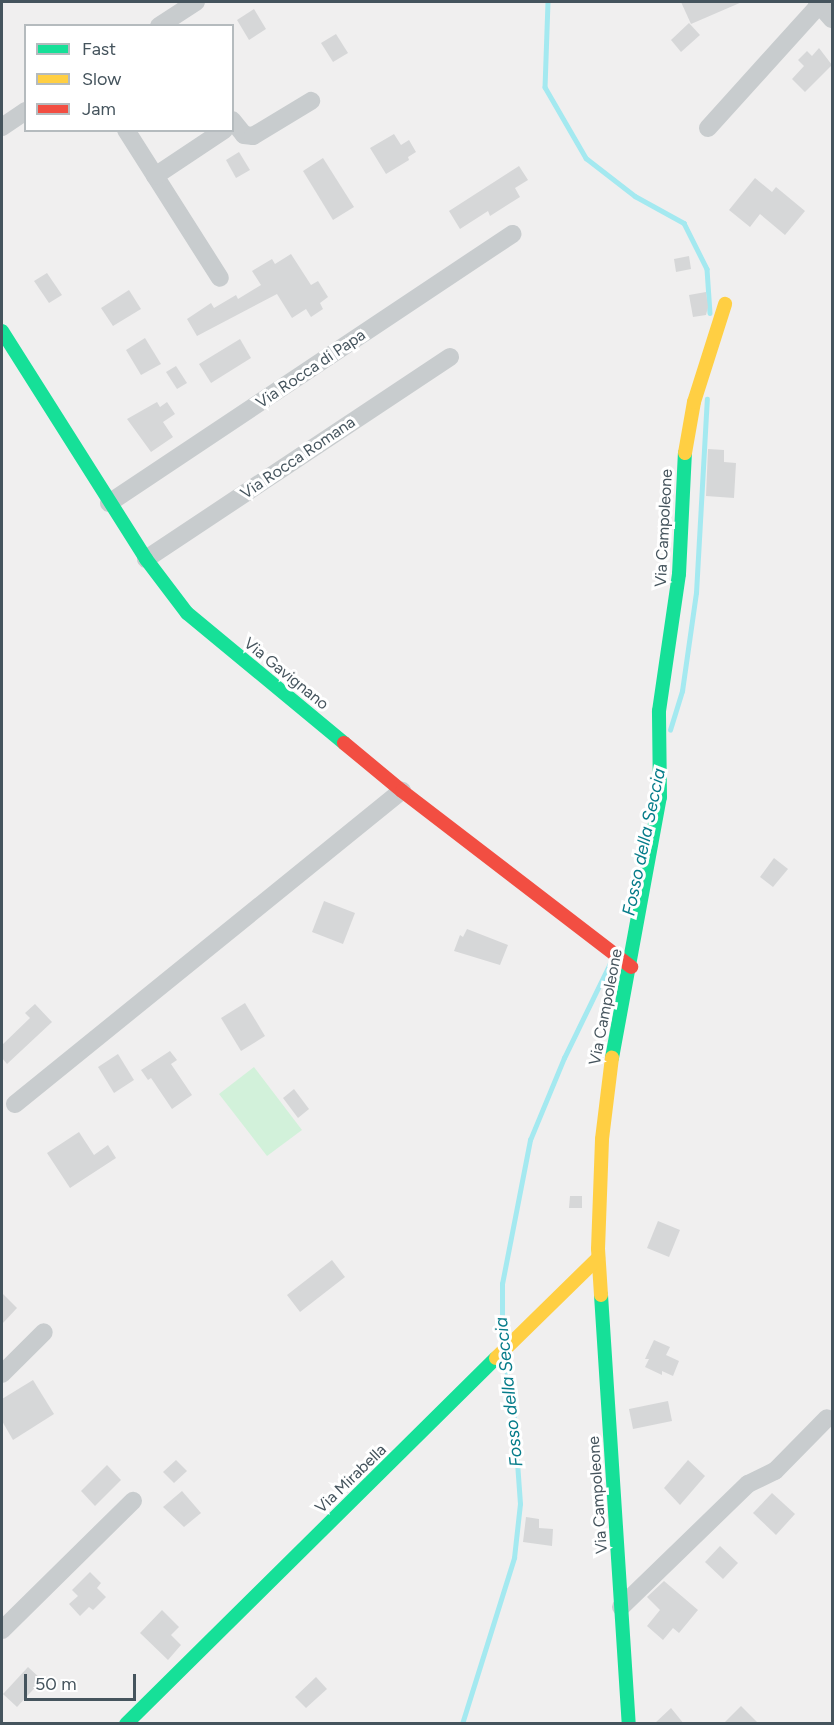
<!DOCTYPE html>
<html>
<head>
<meta charset="utf-8">
<style>
	body { margin:0 }
	#map { position:relative; width:834px; height:1725px; overflow:hidden; background:#f0efef; font-family:Figtree,sans-serif }
	div>[style] { position:absolute }
	[style*='--x'] { left:calc(var(--x)*1px); top:calc(var(--y)*1px); width:calc(var(--w)*1px); rotate:calc(var(--a)*1deg) }
	.green>* { inset:0; background:#d2f1da }
	.stream>* { height:4.5px; margin:-2.25px; padding:0 2.25px; transform-origin:2.25px; border-radius:2.25px; background:#a4e9f0 }
	.building>* { inset:0; background:#d6d7d8 }
	.street>* { height:18px; margin:-9px; padding:0 9px; transform-origin:9px; border-radius:9px; background:#c8ccce }
	.fast>* { height:14px; margin:-7px; padding:0 7px; transform-origin:7px; border-radius:7px; background:#16e098 }
	.slow>* { height:14px; margin:-7px; padding:0 7px; transform-origin:7px; border-radius:7px; background:#ffcf43 }
	.jam>* { height:14px; margin:-7px; padding:0 7px; transform-origin:7px; border-radius:7px; background:#f24e42 }
	span { translate:-50% -50%; white-space:nowrap; text-align:center; line-height:1.15; -webkit-text-stroke:6px #fff; paint-order:stroke }
	.street-label { font-size:16px; color:#45545d }
	.water-label { font-size:18px; color:#067c8a; font-style:italic }
	.frame { position:absolute; inset:0; border:3px solid #45545d; pointer-events:none }
	.legend { position:absolute; left:24px; top:24px; width:210px; height:108px; box-sizing:border-box; background:#fff; border:2px solid #b5bbbe; margin:0; padding:8px 10px; list-style:none; font-size:18px; color:#45545d }
	.legend li { display:flex; align-items:center; gap:12px; height:30px }
	.legend b { width:30px; border:2px solid #b5bbbe }
	.scale { position:absolute; left:24px; top:1674px; width:112px; height:27px; box-sizing:border-box; border:3px solid #45545d; border-top:0; padding-left:8px; font-size:18px; line-height:21px; white-space:nowrap; color:#45545d; -webkit-text-stroke:4px #fff; paint-order:stroke }
</style>
</head>
<body>
<div id="map">
	<div class="green">
		<div style="clip-path:polygon(254px 1067px,302px 1130px,267px 1156px,219px 1094px)"></div>
	</div>
	<div class="stream">
		<div style="--x:548;--y:2;--w:85;--a:92"></div>
		<div style="--x:545;--y:87;--w:82;--a:60"></div>
		<div style="--x:586;--y:158;--w:62;--a:37.8"></div>
		<div style="--x:635;--y:196;--w:56;--a:28.9"></div>
		<div style="--x:684;--y:223;--w:51;--a:63.4"></div>
		<div style="--x:707;--y:269;--w:44;--a:86.1"></div>
		<div style="--x:670;--y:730;--w:41;--a:-72.9"></div>
		<div style="--x:682;--y:691;--w:99;--a:-81.9"></div>
		<div style="--x:696;--y:593;--w:194;--a:-86.8"></div>
		<div style="--x:502;--y:1340;--w:56;--a:-90"></div>
		<div style="--x:502;--y:1284;--w:147;--a:-79"></div>
		<div style="--x:530;--y:1140;--w:89;--a:-67.5"></div>
		<div style="--x:564;--y:1058;--w:108;--a:-64.1"></div>
		<div style="--x:462;--y:1724;--w:174;--a:-72.6"></div>
		<div style="--x:514;--y:1558;--w:54;--a:-83.7"></div>
		<div style="--x:520;--y:1504;--w:97;--a:-94.1"></div>
		<div style="--x:513;--y:1407;--w:45;--a:-100.3"></div>
	</div>
	<div class="building">
		<div style="clip-path:polygon(681px 2px,742px 2px,691px 24px)"></div>
		<div style="clip-path:polygon(254px 9px,266px 29px,249px 40px,237px 20px)"></div>
		<div style="clip-path:polygon(689px 23px,700px 35px,681px 52px,671px 40px)"></div>
		<div style="clip-path:polygon(336px 34px,348px 53px,333px 62px,321px 43px)"></div>
		<div style="clip-path:polygon(819px 48px,832px 65px,805px 92px,792px 79px,804px 66px,798px 60px,807px 51px,812px 56px)"></div>
		<div style="clip-path:polygon(394px 134px,401px 145px,409px 140px,416px 152px,408px 157px,409px 160px,386px 174px,370px 148px)"></div>
		<div style="clip-path:polygon(239px 152px,250px 170px,236px 178px,226px 160px)"></div>
		<div style="clip-path:polygon(323px 158px,354px 207px,333px 220px,303px 171px)"></div>
		<div style="clip-path:polygon(519px 166px,528px 180px,515px 188px,520px 197px,490px 216px,488px 211px,460px 229px,449px 211px)"></div>
		<div style="clip-path:polygon(755px 178px,772px 192px,776px 187px,805px 211px,785px 235px,760px 214px,750px 227px,729px 210px)"></div>
		<div style="clip-path:polygon(291px 254px,311px 285px,318px 281px,328px 297px,320px 303px,323px 309px,311px 317px,306px 309px,292px 318px,277px 294px,197px 336px,187px 319px,211px 303px,214px 308px,236px 295px,238px 299px,261px 285px,252px 271px,272px 259px,275px 264px)"></div>
		<div style="clip-path:polygon(689px 256px,691px 269px,676px 272px,674px 259px)"></div>
		<div style="clip-path:polygon(47px 273px,62px 295px,49px 303px,34px 281px)"></div>
		<div style="clip-path:polygon(129px 290px,141px 309px,113px 326px,101px 308px)"></div>
		<div style="clip-path:polygon(706px 292px,708px 307px,706px 315px,693px 317px,689px 295px)"></div>
		<div style="clip-path:polygon(145px 338px,161px 364px,141px 375px,126px 350px)"></div>
		<div style="clip-path:polygon(240px 339px,251px 358px,211px 383px,199px 364px)"></div>
		<div style="clip-path:polygon(176px 366px,187px 383px,177px 389px,166px 372px)"></div>
		<div style="clip-path:polygon(157px 402px,160px 407px,167px 402px,175px 414px,163px 422px,173px 437px,151px 452px,127px 419px)"></div>
		<div style="clip-path:polygon(708px 449px,724px 450px,724px 462px,736px 463px,734px 498px,706px 496px)"></div>
		<div style="clip-path:polygon(774px 858px,788px 869px,773px 887px,760px 877px)"></div>
		<div style="clip-path:polygon(324px 901px,355px 913px,343px 944px,312px 932px)"></div>
		<div style="clip-path:polygon(467px 929px,508px 945px,500px 965px,454px 951px,460px 935px,463px 937px)"></div>
		<div style="clip-path:polygon(245px 1003px,265px 1036px,241px 1051px,221px 1018px)"></div>
		<div style="clip-path:polygon(35px 1004px,52px 1022px,7px 1064px,2px 1058px,2px 1045px,30px 1018px,25px 1013px)"></div>
		<div style="clip-path:polygon(170px 1051px,177px 1060px,171px 1064px,192px 1095px,172px 1109px,151px 1078px,148px 1080px,141px 1070px)"></div>
		<div style="clip-path:polygon(118px 1054px,134px 1080px,114px 1093px,98px 1067px)"></div>
		<div style="clip-path:polygon(294px 1089px,309px 1109px,298px 1118px,283px 1098px)"></div>
		<div style="clip-path:polygon(79px 1132px,94px 1155px,108px 1145px,116px 1158px,70px 1188px,47px 1153px)"></div>
		<div style="clip-path:polygon(570px 1196px,582px 1196px,582px 1208px,569px 1208px)"></div>
		<div style="clip-path:polygon(658px 1221px,680px 1230px,669px 1257px,647px 1248px)"></div>
		<div style="clip-path:polygon(332px 1260px,345px 1277px,300px 1312px,287px 1295px)"></div>
		<div style="clip-path:polygon(2px 1293px,17px 1308px,2px 1324px)"></div>
		<div style="clip-path:polygon(654px 1340px,670px 1347px,666px 1355px,679px 1361px,673px 1376px,662px 1371px,662px 1375px,645px 1367px,649px 1359px,645px 1359px)"></div>
		<div style="clip-path:polygon(33px 1380px,54px 1414px,13px 1440px,2px 1421px,2px 1399px)"></div>
		<div style="clip-path:polygon(668px 1401px,672px 1421px,633px 1429px,629px 1409px)"></div>
		<div style="clip-path:polygon(176px 1460px,187px 1471px,174px 1483px,163px 1472px)"></div>
		<div style="clip-path:polygon(688px 1460px,705px 1476px,680px 1505px,664px 1488px)"></div>
		<div style="clip-path:polygon(107px 1465px,121px 1480px,95px 1506px,81px 1491px)"></div>
		<div style="clip-path:polygon(182px 1491px,201px 1513px,184px 1527px,163px 1507px)"></div>
		<div style="clip-path:polygon(772px 1493px,795px 1514px,776px 1535px,753px 1513px)"></div>
		<div style="clip-path:polygon(526px 1517px,539px 1519px,539px 1528px,553px 1529px,552px 1546px,523px 1542px)"></div>
		<div style="clip-path:polygon(720px 1546px,738px 1563px,723px 1579px,705px 1562px)"></div>
		<div style="clip-path:polygon(90px 1572px,101px 1583px,97px 1588px,106px 1597px,93px 1610px,89px 1607px,80px 1616px,69px 1604px,78px 1596px,72px 1590px)"></div>
		<div style="clip-path:polygon(664px 1581px,698px 1610px,679px 1633px,673px 1628px,663px 1640px,647px 1626px,660px 1610px,647px 1597px)"></div>
		<div style="clip-path:polygon(162px 1610px,179px 1627px,171px 1635px,181px 1645px,168px 1660px,140px 1633px)"></div>
		<div style="clip-path:polygon(28px 1667px,42px 1680px,17px 1707px,3px 1694px)"></div>
		<div style="clip-path:polygon(316px 1677px,327px 1689px,306px 1708px,295px 1697px)"></div>
		<div style="clip-path:polygon(741px 1706px,759px 1724px,723px 1724px)"></div>
		<div style="clip-path:polygon(671px 1708px,684px 1724px,654px 1724px)"></div>
	</div>
	<div class="street">
		<div style="--x:817;--y:2;--w:23;--a:49"></div>
		<div style="--x:159;--y:26;--w:44;--a:-33"></div>
		<div style="--x:232;--y:120;--w:19;--a:51"></div>
		<div style="--x:244;--y:135;--w:9;--a:6"></div>
		<div style="--x:253;--y:136;--w:68;--a:-31.1"></div>
		<div style="--x:2;--y:127;--w:29;--a:-34"></div>
		<div style="--x:708;--y:128;--w:170;--a:-47.9"></div>
		<div style="--x:126;--y:130;--w:175;--a:57.6"></div>
		<div style="--x:155;--y:176;--w:83;--a:-33.7"></div>
		<div style="--x:109;--y:503;--w:485;--a:-33.7"></div>
		<div style="--x:146;--y:559;--w:365;--a:-33.6"></div>
		<div style="--x:15;--y:1104;--w:498;--a:-39"></div>
		<div style="--x:2;--y:1374;--w:59;--a:-45"></div>
		<div style="--x:621;--y:1607;--w:177;--a:-44.1"></div>
		<div style="--x:748;--y:1484;--w:30;--a:-26"></div>
		<div style="--x:775;--y:1471;--w:74;--a:-45.5"></div>
		<div style="--x:2;--y:1630;--w:184;--a:-44.6"></div>
	</div>
	<div class="fast">
		<div style="--x:2;--y:331;--w:270;--a:57.7"></div>
		<div style="--x:146;--y:559;--w:68;--a:52.8"></div>
		<div style="--x:187;--y:613;--w:204;--a:39.6"></div>
		<div style="--x:612;--y:1058;--w:265;--a:-79.6"></div>
		<div style="--x:660;--y:797;--w:86;--a:-90.7"></div>
		<div style="--x:659;--y:711;--w:138;--a:-81.7"></div>
		<div style="--x:679;--y:574;--w:121;--a:-87.2"></div>
		<div style="--x:601;--y:1295;--w:430;--a:86.3"></div>
		<div style="--x:126;--y:1724;--w:520;--a:-44.69"></div>
	</div>
	<div class="slow">
		<div style="--x:685;--y:453;--w:52;--a:-80"></div>
		<div style="--x:694;--y:402;--w:103;--a:-72.4"></div>
		<div style="--x:601;--y:1295;--w:46;--a:-93.7"></div>
		<div style="--x:598;--y:1249;--w:110;--a:-87.9"></div>
		<div style="--x:602;--y:1139;--w:82;--a:-83"></div>
		<div style="--x:496;--y:1358;--w:143;--a:-44.4"></div>
	</div>
	<div class="jam">
		<div style="--x:344;--y:743;--w:75;--a:39.6"></div>
		<div style="--x:402;--y:791;--w:289;--a:37.5"></div>
	</div>
	<div class="street-label">
		<span style="left:311px;top:369px;rotate:-34deg">Via Rocca di Papa</span>
		<span style="left:298px;top:458px;rotate:-34deg">Via Rocca Romana</span>
		<span style="left:664px;top:528px;rotate:-87deg">Via Campoleone</span>
		<span style="left:286px;top:674px;rotate:39deg">Via Gavignano</span>
		<span style="left:606px;top:1007px;rotate:-79deg">Via Campoleone</span>
		<span style="left:351px;top:1479px;rotate:-44deg">Via Mirabella</span>
		<span style="left:598px;top:1495px;rotate:-94deg">Via Campoleone</span>
	</div>
	<div class="water-label">
		<span style="left:644px;top:842px;rotate:-78deg">Fosso della Seccia</span>
		<span style="left:509px;top:1392px;rotate:-96deg">Fosso della Seccia</span>
	</div>
	<div class="frame"></div>
	<ul class="legend">
	<li><b style="height:8px;background:#16e098"></b>Fast</li>
	<li><b style="height:8px;background:#ffcf43"></b>Slow</li>
	<li><b style="height:8px;background:#f24e42"></b>Jam</li>
	</ul>
	<div class="scale">50 m</div>
</div>
</body>
</html>
